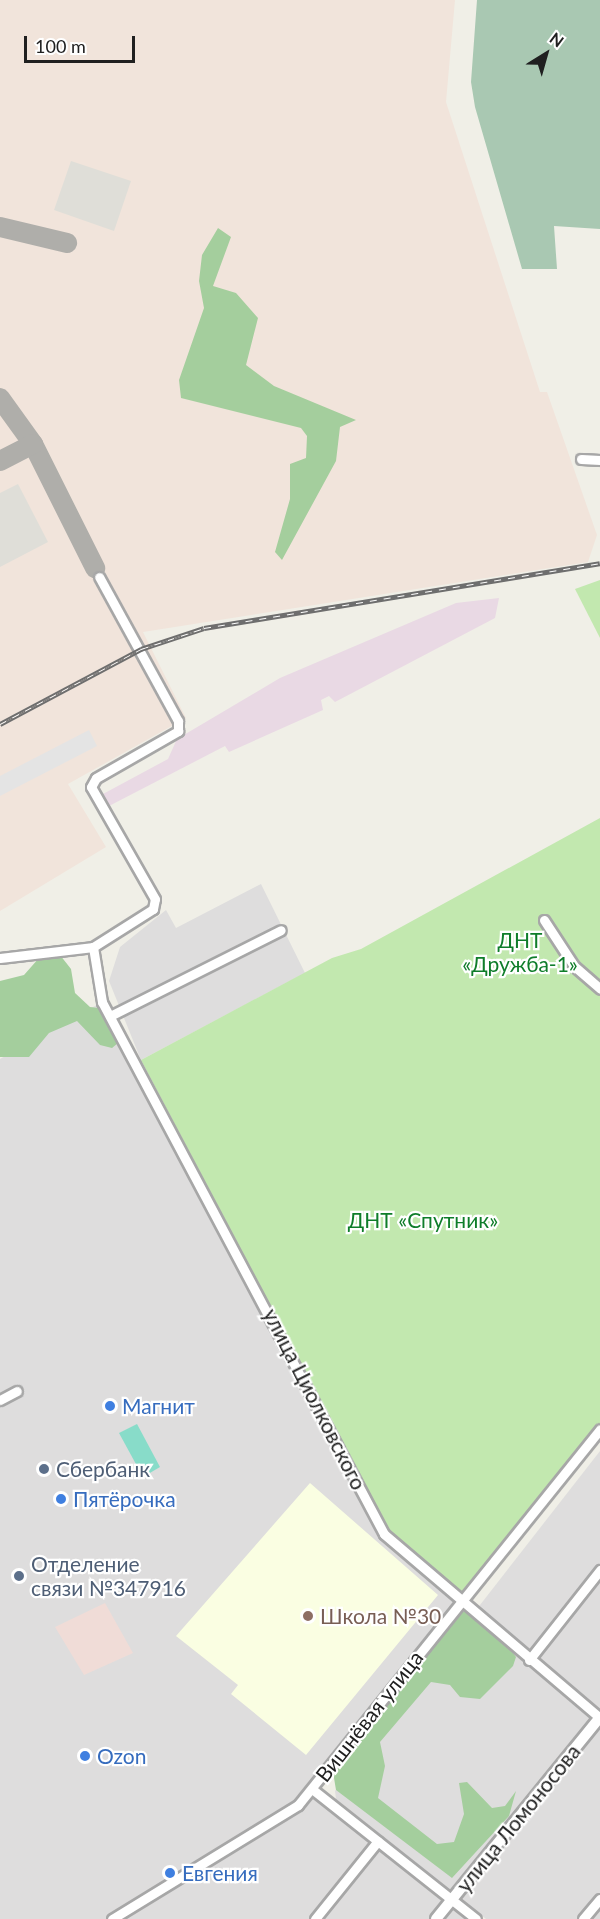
<!DOCTYPE html>
<html>
<head>
<meta charset="utf-8">
<style>
	body { margin:0 }
	#map { position:relative; width:600px; height:1919px; overflow:hidden; background:#f0efe7; font-family:Lato,sans-serif }
	div>[style] { position:absolute }
	[style*='--x'] { left:calc(var(--x)*1px); top:calc(var(--y)*1px); width:calc(var(--w)*1px); rotate:calc(var(--a)*1deg) }
	.residential>* { inset:0; background:#dedddd }
	.commercial>* { inset:0; background:#f0dcd7 }
	.industrial>* { inset:0; background:#e9d9e4 }
	.education>* { inset:0; background:#fafee2 }
	.military>* { inset:0; background:#f1e4db }
	.airport>* { inset:0; background:#dfded8 }
	.grass>* { inset:0; background:#c2e8af }
	.forest>* { inset:0; background:#a4ce9d }
	.cemetery>* { inset:0; background:#a9c8b2 }
	.pitch>* { inset:0; background:#88dcc9 }
	.parking>* { inset:0; background:#e4e4e4 }
	.taxiway>* { height:20px; margin:-10px; padding:0 10px; transform-origin:10px; border-radius:10px; background:#afaeaa }
	.roads { filter:drop-shadow(2px 0 #a7a7a7) drop-shadow(-2px 0 #a7a7a7) drop-shadow(0 2px #a7a7a7) drop-shadow(0 -2px #a7a7a7) }
	.minor>* { height:9px; margin:-4.5px; padding:0 4.5px; transform-origin:4.5px; border-radius:4.5px; background:#fff }
	.tertiary>* { height:10px; margin:-5px; padding:0 5px; transform-origin:5px; border-radius:5px; background:#fff }
	.rail>* { height:4.5px; margin-top:-2.25px; transform-origin:0; background:repeating-linear-gradient(90deg,#fff 0 7px,#6e6e6e 0 14px); box-sizing:border-box; border-block:2px solid #6e6e6e }
	.dots>* { width:16px; height:16px; translate:-50% -50%; box-sizing:border-box; border:3px solid #fff; border-radius:50% }
	span { translate:-50% -50%; white-space:nowrap; text-align:center; line-height:1.15; -webkit-text-stroke:4.5px #fff; paint-order:stroke }
	.park-label { font-size:21px; color:#0f7d2a }
	.street-label { font-size:21px; color:#202020 }
	.shop-label { font-size:21px; color:#366cbe }
	.left { translate:0 -50%; text-align:left }
	.service-label { font-size:21px; color:#4e5e75 }
	.education-label { font-size:21px; color:#785e54 }
	.north { position:absolute; left:516px; top:24px; width:60px; height:60px; -webkit-text-stroke:4px #fff; paint-order:stroke; rotate:37deg; font-size:16px; font-weight:700; line-height:24px; text-align:center; color:#202020 }
	.north::after { content:''; display:block; margin:auto; width:21px; height:27px; background:#202020; clip-path:polygon(50% 0,100% 100%,50% 72%,0 100%) }
	.scale { position:absolute; left:24px; top:36px; width:111px; height:27px; box-sizing:border-box; border:3px solid #202020; border-top:0; padding-left:8px; font-size:18px; line-height:21px; white-space:nowrap; color:#202020; -webkit-text-stroke:4px #fff; paint-order:stroke }
</style>
</head>
<body>
<div id="map">
	<div class="residential">
		<div style="clip-path:polygon(261px 884px,305px 973px,141px 1060px,109px 981px,120px 947px,166px 910px,176px 928px)"></div>
		<div style="clip-path:polygon(102px 1002px,384px 1534px,458px 1602px,312px 1789px,476px 1919px,0 1919px,0 1059px)"></div>
		<div style="clip-path:polygon(600px 1451px,600px 1919px,486px 1919px,336px 1799px,335px 1791px)"></div>
	</div>
	<div class="commercial">
		<div style="clip-path:polygon(105px 1603px,133px 1653px,84px 1675px,55px 1627px)"></div>
	</div>
	<div class="industrial">
		<div style="clip-path:polygon(499px 598px,495px 618px,335px 702px,329px 696px,321px 700px,323px 710px,229px 752px,225px 746px,109px 806px,103px 794px,168px 759px,177px 739px,280px 678px,456px 603px)"></div>
	</div>
	<div class="education">
		<div style="clip-path:polygon(310px 1483px,438px 1595px,306px 1755px,231px 1694px,238px 1685px,176px 1636px)"></div>
	</div>
	<div class="military">
		<div style="clip-path:polygon(0 0,455px 0,446px 102px,540px 392px,547px 392px,597px 535px,588px 562px,143px 632px,186px 718px,68px 784px,106px 847px,0 911px)"></div>
	</div>
	<div class="airport">
		<div style="clip-path:polygon(71px 161px,131px 181px,114px 231px,54px 210px)"></div>
		<div style="clip-path:polygon(18px 484px,48px 542px,0 567px,0 493px)"></div>
	</div>
	<div class="grass">
		<div style="clip-path:polygon(600px 580px,600px 638px,575px 589px)"></div>
		<div style="clip-path:polygon(600px 818px,600px 1427px,462px 1597px,390px 1535px,141px 1060px,332px 958px,361px 949px)"></div>
	</div>
	<div class="forest">
		<div style="clip-path:polygon(218px 228px,231px 237px,213px 286px,236px 293px,258px 318px,246px 365px,274px 386px,356px 420px,340px 427px,336px 461px,282px 560px,275px 552px,290px 499px,290px 464px,306px 458px,307px 436px,301px 428px,181px 398px,179px 380px,204px 308px,199px 281px,202px 255px)"></div>
		<div style="clip-path:polygon(60px 955px,71px 969px,75px 993px,90px 1007px,99px 1008px,118px 1043px,112px 1048px,100px 1045px,77px 1021px,49px 1033px,29px 1057px,0 1057px,0 981px,24px 975px,39px 958px)"></div>
		<div style="clip-path:polygon(469px 1611px,502px 1638px,516px 1657px,513px 1666px,480px 1699px,460px 1697px,450px 1685px,431px 1682px,380px 1742px,385px 1766px,378px 1798px,437px 1844px,454px 1842px,464px 1814px,459px 1783px,467px 1782px,492px 1808px,505px 1806px,516px 1791px,509px 1816px,452px 1878px,336px 1790px,333px 1772px,457px 1612px)"></div>
	</div>
	<div class="cemetery">
		<div style="clip-path:polygon(477px 0,600px 0,600px 229px,554px 226px,557px 269px,522px 269px,475px 107px,471px 82px)"></div>
	</div>
	<div class="pitch">
		<div style="clip-path:polygon(137px 1424px,160px 1467px,143px 1477px,119px 1433px)"></div>
	</div>
	<div class="parking">
		<div style="clip-path:polygon(89px 730px,97px 746px,0 796px,0 776px)"></div>
	</div>
	<div class="taxiway">
		<div style="--x:0;--y:227;--w:69;--a:13.4"></div>
		<div style="--x:0;--y:398;--w:57;--a:54.3"></div>
		<div style="--x:33;--y:444;--w:139;--a:63.4"></div>
		<div style="--x:0;--y:461;--w:37;--a:-27"></div>
	</div>
	<div class="roads">
		<div class="minor">
			<div style="--x:581;--y:459;--w:19;--a:3"></div>
			<div style="--x:544;--y:920;--w:55;--a:56.9"></div>
			<div style="--x:574;--y:966;--w:35;--a:41"></div>
			<div style="--x:93;--y:947;--w:56;--a:80.7"></div>
			<div style="--x:102;--y:1002;--w:602;--a:62.07"></div>
			<div style="--x:384;--y:1534;--w:284;--a:40.4"></div>
			<div style="--x:0;--y:958;--w:94;--a:-6.7"></div>
			<div style="--x:93;--y:947;--w:71;--a:-32.3"></div>
			<div style="--x:153;--y:909;--w:10;--a:-79"></div>
			<div style="--x:155;--y:899;--w:129;--a:-119.7"></div>
			<div style="--x:91;--y:787;--w:10;--a:-61"></div>
			<div style="--x:96;--y:778;--w:95;--a:-29.8"></div>
			<div style="--x:178;--y:731;--w:10;--a:-90"></div>
			<div style="--x:178;--y:721;--w:164;--a:-118.7"></div>
			<div style="--x:110;--y:1016;--w:191;--a:-26.7"></div>
			<div style="--x:0;--y:1400;--w:19;--a:-28"></div>
			<div style="--x:529;--y:1660;--w:115;--a:-51.7"></div>
			<div style="--x:312;--y:1789;--w:209;--a:38.4"></div>
			<div style="--x:112;--y:1919;--w:218;--a:-31.5"></div>
			<div style="--x:298;--y:1805;--w:482;--a:-51.2"></div>
			<div style="--x:315;--y:1919;--w:100;--a:-51.1"></div>
			<div style="--x:583;--y:1919;--w:26;--a:-50"></div>
		</div>
		<div class="tertiary">
			<div style="--x:436;--y:1919;--w:260;--a:-50.9"></div>
		</div>
	</div>
	<div class="rail">
		<div style="--x:0;--y:724;--w:160;--a:-28"></div>
		<div style="--x:141;--y:649;--w:66;--a:-18.4"></div>
		<div style="--x:204;--y:628;--w:401;--a:-9.3"></div>
	</div>
	<div class="dots">
		<div style="left:110px;top:1406px;background:#3f7fe0"></div>
		<div style="left:44px;top:1469px;background:#5c6f8a"></div>
		<div style="left:61px;top:1499px;background:#3f7fe0"></div>
		<div style="left:19px;top:1576px;background:#5c6f8a"></div>
		<div style="left:308px;top:1616px;background:#8d6e63"></div>
		<div style="left:85px;top:1756px;background:#3f7fe0"></div>
		<div style="left:170px;top:1873px;background:#3f7fe0"></div>
	</div>
	<div class="park-label">
		<span style="left:520px;top:952px">ДНТ<br>«Дружба-1»</span>
		<span style="left:423px;top:1220px">ДНТ «Спутник»</span>
	</div>
	<div class="street-label">
		<span style="left:315px;top:1399px;rotate:63deg">улица Циолковского</span>
		<span style="left:369px;top:1716px;rotate:-52deg">Вишнёвая улица</span>
		<span style="left:518px;top:1818px;rotate:-51deg">улица Ломоносова</span>
	</div>
	<div class="shop-label">
		<span class="left" style="left:122px;top:1406px">Магнит</span>
		<span class="left" style="left:73px;top:1499px">Пятёрочка</span>
		<span class="left" style="left:97px;top:1756px">Ozon</span>
		<span class="left" style="left:182px;top:1873px">Евгения</span>
	</div>
	<div class="service-label">
		<span class="left" style="left:56px;top:1469px">Сбербанк</span>
		<span class="left" style="left:31px;top:1576px">Отделение<br>связи №347916</span>
	</div>
	<div class="education-label">
		<span class="left" style="left:320px;top:1616px">Школа №30</span>
	</div>
	<div class="north">N</div>
	<div class="scale">100 m</div>
</div>
</body>
</html>
